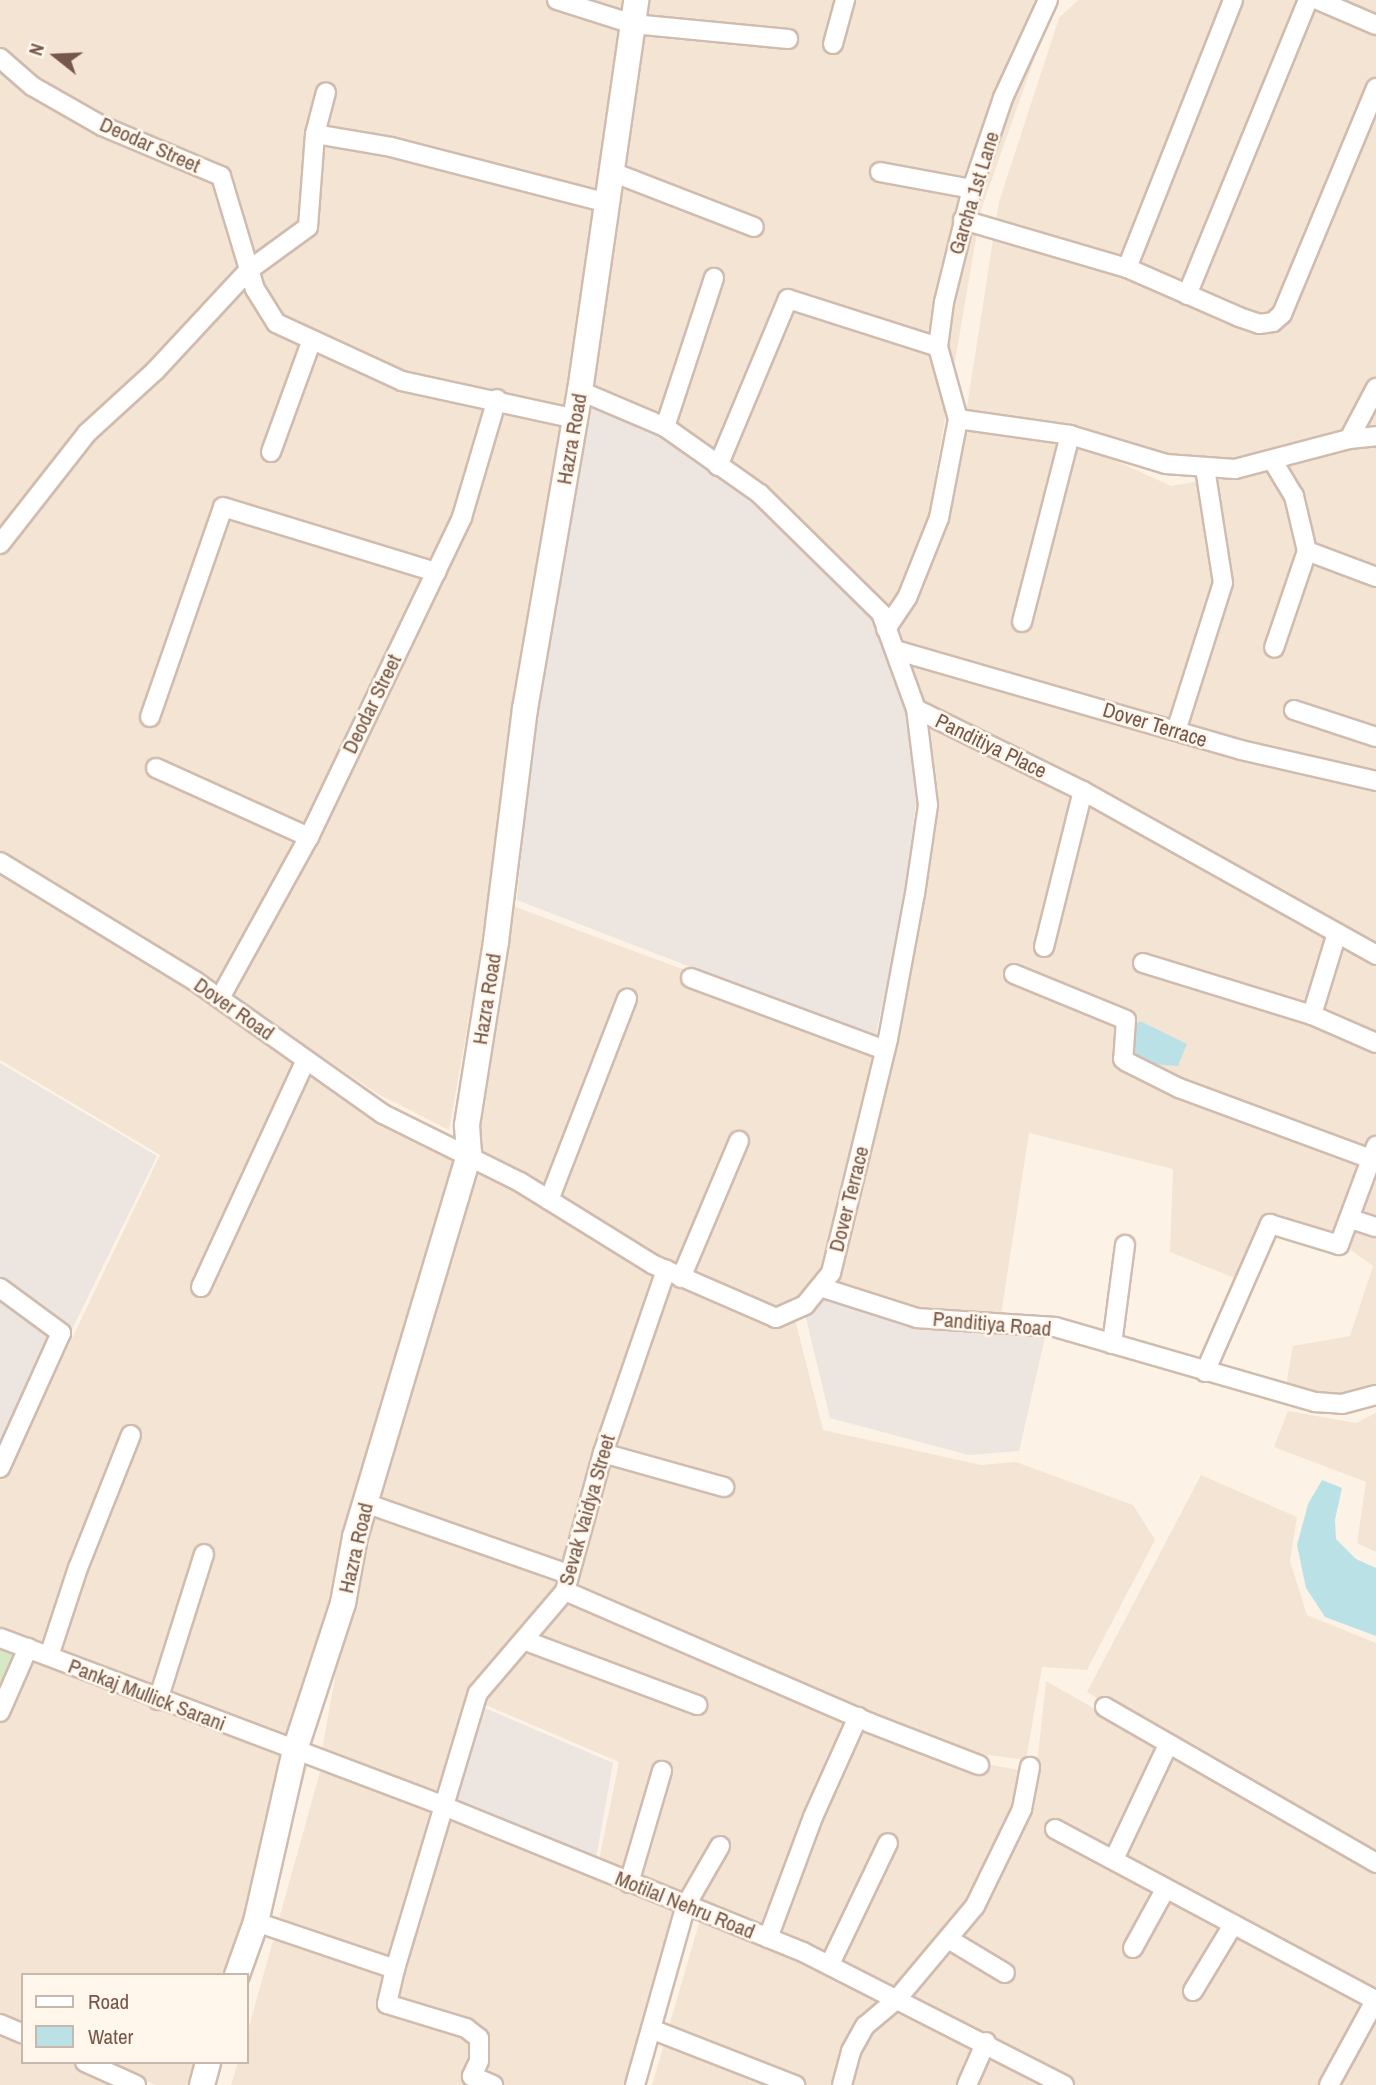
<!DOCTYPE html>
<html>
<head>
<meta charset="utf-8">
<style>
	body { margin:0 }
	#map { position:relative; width:1376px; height:2085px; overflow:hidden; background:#fcf3e6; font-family:"Archivo Narrow",sans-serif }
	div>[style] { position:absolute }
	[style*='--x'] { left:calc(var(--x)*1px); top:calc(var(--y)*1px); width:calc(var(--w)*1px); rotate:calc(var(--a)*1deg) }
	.residential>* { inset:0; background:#f4e4d4 }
	.industrial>* { inset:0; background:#ece5e0 }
	.green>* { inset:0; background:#d5eac4 }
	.water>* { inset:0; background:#bae2e6 }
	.roads { filter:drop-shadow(2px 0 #d0bcae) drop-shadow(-2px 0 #d0bcae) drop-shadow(0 2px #d0bcae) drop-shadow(0 -2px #d0bcae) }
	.street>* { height:18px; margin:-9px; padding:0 9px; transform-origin:9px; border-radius:9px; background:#fff }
	.secondary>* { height:24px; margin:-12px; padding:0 12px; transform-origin:12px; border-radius:12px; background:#fff }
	span { translate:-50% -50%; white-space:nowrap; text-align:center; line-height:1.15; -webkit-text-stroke:5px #fff7ec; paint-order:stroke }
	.street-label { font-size:21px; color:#76584a }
	.legend { position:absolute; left:21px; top:1973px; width:228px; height:91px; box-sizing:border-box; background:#fff7ec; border:2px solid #c8b7ab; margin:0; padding:9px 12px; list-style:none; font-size:21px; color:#76584a }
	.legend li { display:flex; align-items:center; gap:14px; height:35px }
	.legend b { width:35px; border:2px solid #c8b7ab }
	.north { position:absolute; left:21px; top:21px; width:70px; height:70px; -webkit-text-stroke:5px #fff7ec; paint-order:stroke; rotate:288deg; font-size:19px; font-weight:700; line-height:28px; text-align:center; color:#76584a }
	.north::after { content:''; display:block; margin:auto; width:24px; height:32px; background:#76584a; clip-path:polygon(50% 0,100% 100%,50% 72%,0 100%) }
</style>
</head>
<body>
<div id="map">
	<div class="residential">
		<div style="clip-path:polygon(0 0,622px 0,576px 419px,449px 1130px,378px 1094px,191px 969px,0 858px)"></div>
		<div style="clip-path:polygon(641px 0,1055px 0,981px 210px,928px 518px,890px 609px,790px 509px,672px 425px,589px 387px)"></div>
		<div style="clip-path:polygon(1078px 0,1376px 0,1376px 433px,1277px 461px,1172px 474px,1080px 432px,966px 413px,999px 202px,1059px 18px)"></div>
		<div style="clip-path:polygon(966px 427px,1077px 443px,1171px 486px,1287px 466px,1365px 439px,1376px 443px,1376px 955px,920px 707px,894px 636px,947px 518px)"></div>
		<div style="clip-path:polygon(923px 715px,1164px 843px,1376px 965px,1376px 1399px,1349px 1410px,1283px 1402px,1293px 1346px,1350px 1336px,1373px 1266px,1329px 1234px,1266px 1218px,1237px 1279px,1170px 1252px,1173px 1169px,1029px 1133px,1001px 1315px,918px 1311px,832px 1285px,933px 805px)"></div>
		<div style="clip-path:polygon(0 866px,457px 1155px,351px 1533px,310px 1743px,217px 1718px,0 1632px,0 1479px,4px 1480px,160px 1155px,0 1060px)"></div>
		<div style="clip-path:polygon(507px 904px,685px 970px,687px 986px,873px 1054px,821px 1270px,797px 1302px,766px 1309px,662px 1262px,592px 1223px,481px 1150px,476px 1124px)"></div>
		<div style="clip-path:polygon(471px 1161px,657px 1271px,562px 1583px,478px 1686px,436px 1798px,322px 1750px,360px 1537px)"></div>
		<div style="clip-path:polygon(667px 1275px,795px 1319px,823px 1430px,981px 1465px,1016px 1462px,1133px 1505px,1155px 1540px,1087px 1670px,1042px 1667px,1026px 1760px,945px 1749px,570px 1591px,596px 1491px)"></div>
		<div style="clip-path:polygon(1288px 1411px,1356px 1423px,1376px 1413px,1376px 1552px,1357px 1543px,1366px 1482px,1274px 1447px)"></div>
		<div style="clip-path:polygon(1201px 1475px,1297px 1517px,1290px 1561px,1307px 1615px,1376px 1643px,1376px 1860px,1087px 1692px)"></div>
		<div style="clip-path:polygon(566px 1596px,942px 1756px,1025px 1771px,1023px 1797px,978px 1893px,902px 1991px,598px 1865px,619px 1762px,481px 1703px)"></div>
		<div style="clip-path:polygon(30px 1653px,311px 1754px,247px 1980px,247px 1975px,23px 1975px,23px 2029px,0 2019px,0 1724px)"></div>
		<div style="clip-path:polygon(1046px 1681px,1376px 1869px,1376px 1990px,1326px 2085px,1075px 2085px,910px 1998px,942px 1957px,1036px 1773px)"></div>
		<div style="clip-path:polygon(323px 1761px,692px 1914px,642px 2085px,231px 2085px,238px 2062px,247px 2062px,247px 2034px)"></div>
		<div style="clip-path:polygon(701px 1916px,900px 2005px,1053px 2085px,652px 2085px)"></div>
		<div style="clip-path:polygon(1376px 2009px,1376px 2085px,1336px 2085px)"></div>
		<div style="clip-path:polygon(0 2029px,23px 2039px,23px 2062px,76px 2062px,129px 2085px,0 2085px)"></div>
		<div style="clip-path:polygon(102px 2062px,223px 2062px,217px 2085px,156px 2085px)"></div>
	</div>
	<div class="industrial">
		<div style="clip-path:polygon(586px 404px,657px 434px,751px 502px,871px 615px,907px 710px,916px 801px,904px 904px,875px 1038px,517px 900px,537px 686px)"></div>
		<div style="clip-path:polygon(0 1063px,157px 1156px,1px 1474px,0 1474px)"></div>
		<div style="clip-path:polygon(818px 1295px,1046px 1333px,1019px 1451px,969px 1455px,830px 1418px,805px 1314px)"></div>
		<div style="clip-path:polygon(480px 1706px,613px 1763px,595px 1864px,445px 1800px)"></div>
	</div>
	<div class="green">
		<div style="clip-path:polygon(0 1641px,21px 1649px,0 1698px)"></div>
	</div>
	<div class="water">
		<div style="clip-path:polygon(1140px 1021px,1187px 1044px,1178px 1066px,1137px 1063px,1125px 1054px,1126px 1033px)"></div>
		<div style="clip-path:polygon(1322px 1480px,1342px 1488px,1335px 1520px,1336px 1539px,1356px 1559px,1376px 1568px,1376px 1636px,1325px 1617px,1306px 1588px,1297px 1545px,1308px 1504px)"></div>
	</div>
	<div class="roads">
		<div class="street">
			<div style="--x:557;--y:0;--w:80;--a:17.5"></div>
			<div style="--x:633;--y:24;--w:156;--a:5.5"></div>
			<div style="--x:1048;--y:0;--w:108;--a:114.7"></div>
			<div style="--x:1003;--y:98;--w:96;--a:108.8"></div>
			<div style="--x:972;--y:189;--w:116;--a:103.9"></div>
			<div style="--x:944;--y:302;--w:45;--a:97.6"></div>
			<div style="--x:938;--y:347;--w:75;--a:74.5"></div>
			<div style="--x:958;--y:419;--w:113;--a:8.1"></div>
			<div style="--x:1070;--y:435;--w:100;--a:16.8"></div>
			<div style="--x:1166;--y:464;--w:69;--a:4.1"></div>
			<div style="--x:1235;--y:469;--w:118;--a:-14.7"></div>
			<div style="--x:1349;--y:439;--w:27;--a:-6"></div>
			<div style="--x:1318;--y:0;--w:63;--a:23.3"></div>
			<div style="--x:833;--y:44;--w:46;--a:-74.7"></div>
			<div style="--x:0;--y:58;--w:43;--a:41.2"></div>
			<div style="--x:32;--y:86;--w:81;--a:29.7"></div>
			<div style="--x:102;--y:126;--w:129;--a:22.8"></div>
			<div style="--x:221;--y:176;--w:118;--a:73.3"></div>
			<div style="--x:255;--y:289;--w:40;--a:58"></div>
			<div style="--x:276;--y:323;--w:139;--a:24.7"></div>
			<div style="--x:402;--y:381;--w:178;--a:12.3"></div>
			<div style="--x:315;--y:134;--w:77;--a:9.7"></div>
			<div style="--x:391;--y:147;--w:223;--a:14.5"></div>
			<div style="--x:612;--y:172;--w:152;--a:21.2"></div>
			<div style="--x:880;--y:172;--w:94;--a:10.5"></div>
			<div style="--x:963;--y:220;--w:171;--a:16.3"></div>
			<div style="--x:1127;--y:268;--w:122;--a:23.6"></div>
			<div style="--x:1239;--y:317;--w:21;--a:19"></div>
			<div style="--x:1259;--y:324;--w:14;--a:-8"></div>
			<div style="--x:1273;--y:322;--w:12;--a:-42"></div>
			<div style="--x:1282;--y:314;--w:245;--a:-67.4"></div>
			<div style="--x:1127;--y:268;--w:288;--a:-68.4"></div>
			<div style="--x:1187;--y:295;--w:319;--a:-67.7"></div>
			<div style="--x:665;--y:427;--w:157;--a:-71.8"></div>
			<div style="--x:1349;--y:439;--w:58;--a:-62.1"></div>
			<div style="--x:271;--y:452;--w:117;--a:-70"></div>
			<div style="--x:1274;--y:463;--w:39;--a:59"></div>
			<div style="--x:1294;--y:496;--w:57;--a:76.7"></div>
			<div style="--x:1307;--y:551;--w:102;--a:108.8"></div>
			<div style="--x:718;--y:466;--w:181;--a:-67.3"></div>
			<div style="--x:788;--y:299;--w:157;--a:17.7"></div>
			<div style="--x:0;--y:544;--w:141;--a:-51.9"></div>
			<div style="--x:87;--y:433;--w:92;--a:-42.4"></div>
			<div style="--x:155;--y:371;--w:138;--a:-47.1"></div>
			<div style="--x:249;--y:270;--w:73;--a:-36.1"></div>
			<div style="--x:308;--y:227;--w:93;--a:-85.7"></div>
			<div style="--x:315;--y:134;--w:43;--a:-75.3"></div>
			<div style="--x:1307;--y:551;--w:74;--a:20.6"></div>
			<div style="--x:1022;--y:622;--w:193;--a:-75.6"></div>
			<div style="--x:886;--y:629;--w:37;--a:-56"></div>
			<div style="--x:907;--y:598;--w:86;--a:-68.2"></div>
			<div style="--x:939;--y:518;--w:101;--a:-79.1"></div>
			<div style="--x:895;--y:650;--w:360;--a:16.1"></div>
			<div style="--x:1241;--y:750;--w:139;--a:12.9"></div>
			<div style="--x:916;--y:709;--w:186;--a:26.2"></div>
			<div style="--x:1083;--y:791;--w:336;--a:29.2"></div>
			<div style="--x:1294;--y:710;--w:86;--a:18.2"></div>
			<div style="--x:150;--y:717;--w:222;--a:-70.8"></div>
			<div style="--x:223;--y:507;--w:223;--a:17"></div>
			<div style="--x:1176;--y:731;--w:155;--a:-72.4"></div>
			<div style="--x:1223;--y:583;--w:116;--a:-98.9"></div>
			<div style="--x:156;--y:768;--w:168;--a:24.3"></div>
			<div style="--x:0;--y:862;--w:228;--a:31.4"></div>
			<div style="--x:195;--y:981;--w:230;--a:35.3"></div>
			<div style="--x:383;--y:1114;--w:153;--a:26.4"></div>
			<div style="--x:520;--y:1182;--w:155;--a:31.8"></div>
			<div style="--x:652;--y:1264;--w:135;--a:23.5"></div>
			<div style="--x:776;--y:1318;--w:32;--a:-24"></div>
			<div style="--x:805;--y:1305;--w:41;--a:-50.9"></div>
			<div style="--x:831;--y:1273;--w:241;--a:-76.3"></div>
			<div style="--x:888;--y:1039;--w:147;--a:-79.5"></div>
			<div style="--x:915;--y:894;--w:90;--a:-81.7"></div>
			<div style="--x:928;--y:805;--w:97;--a:-97.1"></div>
			<div style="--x:916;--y:709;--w:102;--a:-110"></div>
			<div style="--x:881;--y:613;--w:170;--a:-135.5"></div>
			<div style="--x:760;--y:494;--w:116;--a:-144.8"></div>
			<div style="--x:665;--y:427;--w:92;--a:-157"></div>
			<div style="--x:1337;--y:933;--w:86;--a:107"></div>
			<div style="--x:1312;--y:1015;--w:70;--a:23.6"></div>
			<div style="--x:1044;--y:947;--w:161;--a:-76"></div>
			<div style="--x:1143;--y:963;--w:177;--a:17.1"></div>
			<div style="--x:1014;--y:974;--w:121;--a:22.3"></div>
			<div style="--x:1126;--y:1020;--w:39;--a:94"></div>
			<div style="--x:1123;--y:1059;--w:5;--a:37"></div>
			<div style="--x:1127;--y:1062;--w:58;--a:26.6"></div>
			<div style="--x:1179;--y:1088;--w:205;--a:20.3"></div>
			<div style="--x:691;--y:978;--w:207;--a:20.4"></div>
			<div style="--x:220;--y:998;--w:184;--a:-61.1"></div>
			<div style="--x:309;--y:837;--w:355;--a:-64.4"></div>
			<div style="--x:462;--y:517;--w:123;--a:-73.5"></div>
			<div style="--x:549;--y:1200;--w:216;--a:-68.8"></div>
			<div style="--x:1351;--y:1219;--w:26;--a:18"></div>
			<div style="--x:681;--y:1278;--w:149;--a:-67.1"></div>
			<div style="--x:201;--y:1287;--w:250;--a:-65.2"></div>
			<div style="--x:820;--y:1287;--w:102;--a:17.7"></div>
			<div style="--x:917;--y:1318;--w:138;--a:3.7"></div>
			<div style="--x:1055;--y:1327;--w:271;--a:16.1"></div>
			<div style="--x:1315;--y:1402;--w:27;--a:4"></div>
			<div style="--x:1342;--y:1404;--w:35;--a:-15"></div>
			<div style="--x:0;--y:1288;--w:76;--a:36.4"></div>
			<div style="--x:61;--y:1333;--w:148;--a:114.3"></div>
			<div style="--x:1112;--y:1344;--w:100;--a:-82.5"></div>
			<div style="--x:1205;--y:1372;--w:162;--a:-66.3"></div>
			<div style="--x:1270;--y:1224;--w:72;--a:16.9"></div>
			<div style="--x:1339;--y:1245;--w:106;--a:-69.5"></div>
			<div style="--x:603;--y:1453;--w:126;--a:15.7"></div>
			<div style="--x:365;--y:1503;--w:215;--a:19.3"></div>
			<div style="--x:565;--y:1591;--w:332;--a:23.4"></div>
			<div style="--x:870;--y:1723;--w:117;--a:21.1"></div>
			<div style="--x:0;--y:1638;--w:472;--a:20.7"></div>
			<div style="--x:441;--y:1805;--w:391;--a:22.1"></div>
			<div style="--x:803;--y:1952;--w:293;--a:27"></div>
			<div style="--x:526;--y:1641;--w:183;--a:20.5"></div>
			<div style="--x:49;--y:1656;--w:93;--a:-71.8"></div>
			<div style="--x:78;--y:1568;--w:143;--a:-68.3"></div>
			<div style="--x:158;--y:1700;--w:153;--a:-72.5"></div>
			<div style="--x:1105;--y:1707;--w:313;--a:29.9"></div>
			<div style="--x:0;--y:1712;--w:70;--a:-66.4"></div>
			<div style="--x:1055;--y:1829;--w:363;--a:28.1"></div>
			<div style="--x:1114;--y:1859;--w:126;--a:-64.7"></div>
			<div style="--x:629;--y:1883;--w:117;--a:-73.6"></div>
			<div style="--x:256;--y:1922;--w:147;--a:18.7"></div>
			<div style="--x:395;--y:1969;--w:288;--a:-73.3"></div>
			<div style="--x:478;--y:1693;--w:134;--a:-49.5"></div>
			<div style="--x:565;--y:1591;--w:143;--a:-74.6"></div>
			<div style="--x:603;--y:1453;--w:194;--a:-71"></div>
			<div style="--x:768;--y:1938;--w:129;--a:-69.6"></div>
			<div style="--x:813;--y:1817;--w:110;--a:-65.8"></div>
			<div style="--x:950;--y:1940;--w:64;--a:31"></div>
			<div style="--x:1133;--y:1948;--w:68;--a:-61.2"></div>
			<div style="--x:830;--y:1964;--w:134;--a:-64.4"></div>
			<div style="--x:395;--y:1969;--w:36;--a:103"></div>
			<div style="--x:387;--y:2004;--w:83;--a:16.9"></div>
			<div style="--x:466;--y:2028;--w:16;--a:38"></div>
			<div style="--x:479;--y:2038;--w:23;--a:90"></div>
			<div style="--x:479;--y:2061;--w:17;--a:115"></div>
			<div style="--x:472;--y:2076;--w:23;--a:23"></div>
			<div style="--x:1193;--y:1991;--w:77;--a:-58.8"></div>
			<div style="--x:0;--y:2024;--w:25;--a:23"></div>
			<div style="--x:651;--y:2029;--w:155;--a:21.3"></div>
			<div style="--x:85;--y:2062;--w:56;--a:24.3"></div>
			<div style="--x:635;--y:2085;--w:187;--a:-74.2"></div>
			<div style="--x:686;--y:1905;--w:68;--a:-60"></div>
			<div style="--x:842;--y:2085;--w:35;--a:-75"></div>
			<div style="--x:851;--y:2051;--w:29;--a:-61"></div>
			<div style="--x:865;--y:2026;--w:42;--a:-40.2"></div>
			<div style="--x:897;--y:1999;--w:121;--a:-50"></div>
			<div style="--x:975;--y:1906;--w:108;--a:-64.1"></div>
			<div style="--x:1022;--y:1809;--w:43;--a:-79.2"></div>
			<div style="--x:967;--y:2085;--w:47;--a:-66.2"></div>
			<div style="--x:1329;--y:2085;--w:98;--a:-61.3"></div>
		</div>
		<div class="secondary">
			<div style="--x:237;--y:1975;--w:56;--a:-70.3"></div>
			<div style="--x:256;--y:1922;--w:176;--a:-77.2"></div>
			<div style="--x:295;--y:1750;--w:155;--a:-71.9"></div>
			<div style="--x:343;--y:1603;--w:67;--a:-79.7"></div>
			<div style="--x:355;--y:1537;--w:400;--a:-73.4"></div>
			<div style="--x:469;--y:1154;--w:29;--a:-94"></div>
			<div style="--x:467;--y:1125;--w:186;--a:-81"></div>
			<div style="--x:496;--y:941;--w:234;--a:-82.9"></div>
			<div style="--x:525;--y:709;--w:323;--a:-80.2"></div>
			<div style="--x:580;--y:391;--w:395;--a:-81.8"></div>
			<div style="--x:202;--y:2085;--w:24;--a:-75"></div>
		</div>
	</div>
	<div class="street-label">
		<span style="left:150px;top:145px;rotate:24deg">Deodar Street</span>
		<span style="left:974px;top:193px;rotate:-73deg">Garcha 1st Lane</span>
		<span style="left:572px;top:439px;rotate:-80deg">Hazra Road</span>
		<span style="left:372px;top:704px;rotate:-64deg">Deodar Street</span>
		<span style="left:1155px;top:725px;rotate:17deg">Dover Terrace</span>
		<span style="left:991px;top:746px;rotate:26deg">Panditiya Place</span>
		<span style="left:487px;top:999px;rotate:-81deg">Hazra Road</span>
		<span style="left:234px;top:1009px;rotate:35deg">Dover Road</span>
		<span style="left:849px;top:1199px;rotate:-76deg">Dover Terrace</span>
		<span style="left:992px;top:1324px;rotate:5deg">Panditiya Road</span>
		<span style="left:587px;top:1510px;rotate:-74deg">Sevak Vaidya Street</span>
		<span style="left:356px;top:1548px;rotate:-77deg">Hazra Road</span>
		<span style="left:147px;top:1695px;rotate:21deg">Pankaj Mullick Sarani</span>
		<span style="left:685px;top:1905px;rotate:22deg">Motilal Nehru Road</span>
	</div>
	<ul class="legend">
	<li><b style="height:9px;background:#fff"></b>Road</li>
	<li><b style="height:19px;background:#bae2e6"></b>Water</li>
	</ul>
	<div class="north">N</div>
</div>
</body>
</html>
